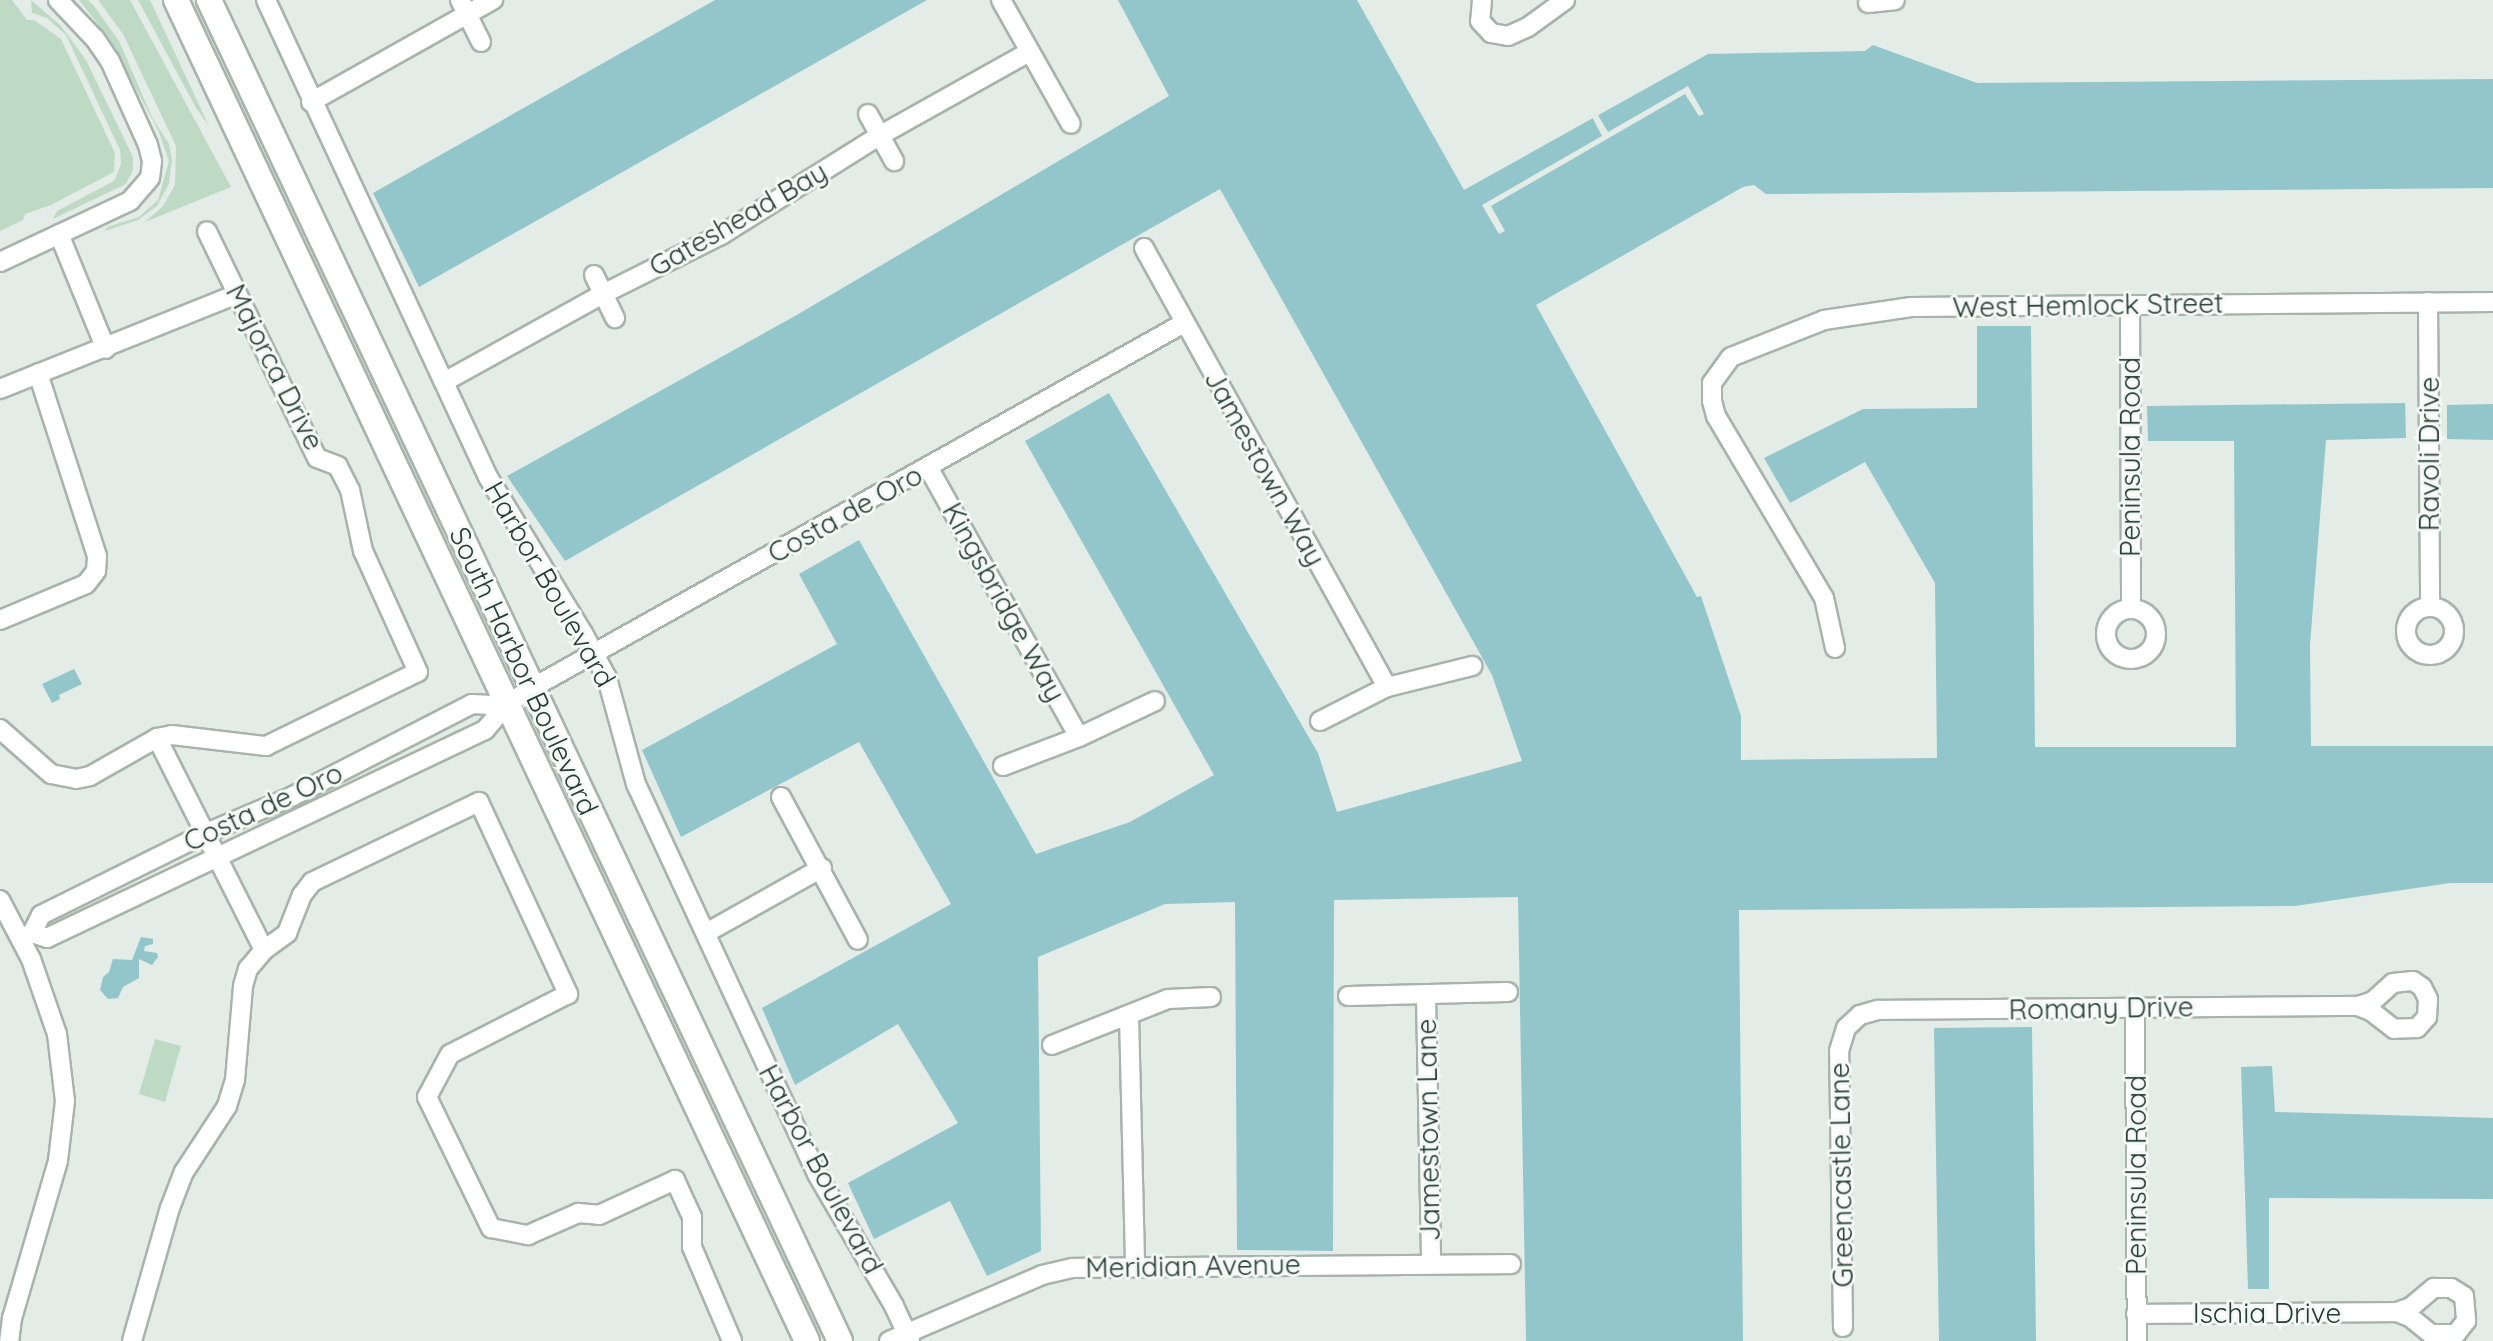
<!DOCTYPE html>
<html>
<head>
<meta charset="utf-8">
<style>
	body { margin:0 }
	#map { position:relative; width:2493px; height:1341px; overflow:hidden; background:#e4ece7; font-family:Quicksand,sans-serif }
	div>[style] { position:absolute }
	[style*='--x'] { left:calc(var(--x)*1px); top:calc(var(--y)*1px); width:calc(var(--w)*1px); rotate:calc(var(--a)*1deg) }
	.green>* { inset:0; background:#bfdac4 }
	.water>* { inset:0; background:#92c6ca }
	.pier>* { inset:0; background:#e4ece7 }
	.roads { filter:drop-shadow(2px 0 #a7b3ad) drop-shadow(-2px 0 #a7b3ad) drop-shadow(0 2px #a7b3ad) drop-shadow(0 -2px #a7b3ad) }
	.minor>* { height:18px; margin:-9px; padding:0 9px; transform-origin:9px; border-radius:9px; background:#fff }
	.minor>.ring { margin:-9px; padding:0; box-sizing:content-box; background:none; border:18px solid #fff; border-radius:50% }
	.secondary>* { height:24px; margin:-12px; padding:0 12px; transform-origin:12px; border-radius:12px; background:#fff }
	span { translate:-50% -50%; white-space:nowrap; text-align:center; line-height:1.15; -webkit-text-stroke:6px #f4f8f6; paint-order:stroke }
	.street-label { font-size:28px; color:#253b33 }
</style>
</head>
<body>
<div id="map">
	<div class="green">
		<div style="clip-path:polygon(0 0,12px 0,27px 20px,34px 20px,61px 39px,115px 153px,114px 172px,51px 205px,25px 214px,23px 220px,0 231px)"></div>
		<div style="clip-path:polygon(31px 0,61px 26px,86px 60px,133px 157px,133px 170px,126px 184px,53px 219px,57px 211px,114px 181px,121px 164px,120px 150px,66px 35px,47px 18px,32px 13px)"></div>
		<div style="clip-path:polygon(79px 0,88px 0,94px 6px,119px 41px,153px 119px,169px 144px,172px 160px,169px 184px,157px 206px,138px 220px,105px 231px,107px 227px,139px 217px,158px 200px,169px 161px,159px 132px,110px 40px)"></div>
		<div style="clip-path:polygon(98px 0,130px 0,231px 187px,145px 222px,163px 206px,175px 185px,176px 146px,123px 34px)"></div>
		<div style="clip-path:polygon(138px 0,150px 0,209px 126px,196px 108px)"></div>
		<div style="clip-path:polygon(155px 1039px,181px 1046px,165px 1102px,139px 1094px)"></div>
	</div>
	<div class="water">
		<div style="clip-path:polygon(715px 0,927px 0,419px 287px,373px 193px)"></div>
		<div style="clip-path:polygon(1118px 0,1357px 0,1464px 190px,1708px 54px,1865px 51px,1873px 45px,1977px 83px,2493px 79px,2493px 188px,1766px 194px,1754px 185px,1743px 187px,1536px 305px,1697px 597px,1701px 596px,1741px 716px,1741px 760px,1937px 758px,1935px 583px,1865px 462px,1790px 503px,1764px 458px,1863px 409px,1977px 408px,1977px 326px,2031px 326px,2035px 747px,2236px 747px,2234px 441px,2148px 441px,2147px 406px,2405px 403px,2406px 438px,2326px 440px,2310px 645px,2311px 746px,2493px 746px,2493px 883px,2450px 883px,2295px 906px,1739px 910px,1743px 1341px,1526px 1341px,1518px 897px,1334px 900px,1333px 1251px,1237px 1250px,1235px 902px,1165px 904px,1038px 957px,1041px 1251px,987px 1276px,950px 1201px,874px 1239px,848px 1183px,958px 1123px,898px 1024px,795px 1085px,762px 1008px,951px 904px,859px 742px,681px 837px,642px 750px,837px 644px,799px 574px,859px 540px,1036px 854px,1130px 822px,1214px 775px,1025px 441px,1109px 393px,1318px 753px,1337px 812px,1522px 761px,1492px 675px,1220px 189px,565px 561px,507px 476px,795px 316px,1169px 96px)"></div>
		<div style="clip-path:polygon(2493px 404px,2493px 440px,2447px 439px,2447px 405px)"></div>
		<div style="clip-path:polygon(74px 669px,82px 684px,59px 695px,60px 699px,52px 703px,42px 684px)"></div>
		<div style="clip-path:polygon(141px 937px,153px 939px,153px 944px,145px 946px,144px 951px,157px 953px,158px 957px,152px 965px,139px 959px,139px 978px,123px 987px,118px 998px,108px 999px,100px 990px,103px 977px,109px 972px,113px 959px,132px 960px)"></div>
		<div style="clip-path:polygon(2032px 1027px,2036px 1341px,1939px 1341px,1934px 1028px)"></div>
		<div style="clip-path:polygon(2272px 1066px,2275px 1112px,2493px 1118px,2493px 1199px,2269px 1198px,2269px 1289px,2248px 1289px,2241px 1067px)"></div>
	</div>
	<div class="pier">
		<div style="clip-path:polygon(1688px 86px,1704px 114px,1699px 116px,1685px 94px,1491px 206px,1505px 231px,1499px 234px,1482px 205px,1602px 136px,1591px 115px,1596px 112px,1608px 132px)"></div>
	</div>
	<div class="roads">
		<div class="minor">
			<div style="--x:266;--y:0;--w:526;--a:65.04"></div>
			<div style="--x:488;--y:477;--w:183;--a:58.7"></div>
			<div style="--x:583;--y:633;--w:51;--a:61.9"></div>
			<div style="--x:607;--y:678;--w:110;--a:74.7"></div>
			<div style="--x:636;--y:784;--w:430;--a:65.1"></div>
			<div style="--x:817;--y:1174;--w:153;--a:59.7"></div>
			<div style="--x:894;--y:1306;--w:38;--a:65"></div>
			<div style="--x:460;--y:0;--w:47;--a:63.4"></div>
			<div style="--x:1001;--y:0;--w:142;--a:60.6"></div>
			<div style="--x:1482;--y:0;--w:21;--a:95"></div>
			<div style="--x:1480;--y:21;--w:16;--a:47"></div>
			<div style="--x:1491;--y:33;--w:17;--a:10"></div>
			<div style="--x:1508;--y:36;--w:22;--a:-24"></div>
			<div style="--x:1528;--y:27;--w:46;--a:-36.1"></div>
			<div style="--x:1868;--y:3;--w:27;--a:-6"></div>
			<div style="--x:311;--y:102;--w:209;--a:-29.3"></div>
			<div style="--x:868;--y:114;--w:54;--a:61"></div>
			<div style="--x:59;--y:234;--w:124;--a:67.8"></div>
			<div style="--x:1144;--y:248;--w:502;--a:61.03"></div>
			<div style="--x:0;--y:262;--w:144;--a:-25.1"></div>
			<div style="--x:130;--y:201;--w:30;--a:-49"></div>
			<div style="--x:150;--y:178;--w:17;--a:-83"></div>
			<div style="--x:152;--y:161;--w:16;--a:-104"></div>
			<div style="--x:148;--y:145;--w:92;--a:-114.3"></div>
			<div style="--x:110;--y:61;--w:27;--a:-124"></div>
			<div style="--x:95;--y:39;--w:54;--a:-133.5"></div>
			<div style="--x:594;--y:275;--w:48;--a:64"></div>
			<div style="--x:2428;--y:302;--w:305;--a:89.6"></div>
			<div style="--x:2130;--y:305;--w:304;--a:89.8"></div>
			<div style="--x:444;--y:382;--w:182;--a:-29"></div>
			<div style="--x:603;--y:294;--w:132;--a:-26.6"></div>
			<div style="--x:721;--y:235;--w:186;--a:-32.1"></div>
			<div style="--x:879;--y:136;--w:172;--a:-29.2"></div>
			<div style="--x:0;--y:389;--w:255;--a:-21.8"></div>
			<div style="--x:928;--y:467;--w:309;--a:60.8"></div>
			<div class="ring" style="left:2406px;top:607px;width:30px;height:30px"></div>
			<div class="ring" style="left:2106px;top:609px;width:32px;height:32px"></div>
			<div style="--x:0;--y:620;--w:93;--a:-22.7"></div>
			<div style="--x:86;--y:584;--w:16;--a:-52"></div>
			<div style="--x:96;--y:571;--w:15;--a:-86"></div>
			<div style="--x:97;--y:556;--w:192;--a:-107.9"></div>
			<div style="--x:1835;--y:648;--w:51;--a:-102.4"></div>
			<div style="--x:1824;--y:598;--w:212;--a:-120.7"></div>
			<div style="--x:1716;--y:416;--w:16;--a:-105"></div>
			<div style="--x:1712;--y:401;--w:18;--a:-90"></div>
			<div style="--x:1712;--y:383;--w:32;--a:-54"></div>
			<div style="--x:1731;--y:357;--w:100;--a:-21.7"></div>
			<div style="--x:1824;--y:320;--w:88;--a:-8.5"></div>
			<div style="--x:1911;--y:307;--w:582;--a:-0.49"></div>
			<div style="--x:1320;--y:721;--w:75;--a:-26.9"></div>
			<div style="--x:1387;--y:687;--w:88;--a:-13.9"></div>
			<div style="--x:0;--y:729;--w:68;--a:41.4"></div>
			<div style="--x:51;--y:774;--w:25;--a:11"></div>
			<div style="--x:76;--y:779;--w:14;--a:-12"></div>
			<div style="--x:90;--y:776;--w:77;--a:-29.6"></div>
			<div style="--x:157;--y:738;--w:15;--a:-11"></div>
			<div style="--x:172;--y:735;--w:95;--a:6.7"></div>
			<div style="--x:266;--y:746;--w:169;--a:-26"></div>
			<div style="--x:418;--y:672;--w:133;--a:-114.4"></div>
			<div style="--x:363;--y:551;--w:62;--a:-102"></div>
			<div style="--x:350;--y:490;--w:27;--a:-117"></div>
			<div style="--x:338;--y:466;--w:22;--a:-159"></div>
			<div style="--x:317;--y:458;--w:252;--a:-115.9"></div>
			<div style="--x:157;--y:738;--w:237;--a:63.2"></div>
			<div style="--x:1003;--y:766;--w:81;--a:-20.9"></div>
			<div style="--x:1079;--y:737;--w:84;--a:-25.3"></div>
			<div style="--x:781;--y:797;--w:162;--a:61.7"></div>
			<div style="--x:0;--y:900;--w:67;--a:62.3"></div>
			<div style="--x:31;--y:959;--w:79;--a:70.9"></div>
			<div style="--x:57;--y:1034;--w:67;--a:83.2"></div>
			<div style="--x:65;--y:1101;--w:60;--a:96.7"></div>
			<div style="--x:58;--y:1161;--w:164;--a:106.3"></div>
			<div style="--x:12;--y:1318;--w:23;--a:97"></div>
			<div style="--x:32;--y:933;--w:16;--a:18"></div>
			<div style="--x:47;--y:938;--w:485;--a:-25.4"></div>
			<div style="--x:485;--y:730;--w:31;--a:-50"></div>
			<div style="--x:505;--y:706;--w:32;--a:-34"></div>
			<div style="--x:532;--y:688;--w:747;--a:-29.24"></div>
			<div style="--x:706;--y:933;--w:133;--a:-29.3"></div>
			<div style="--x:22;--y:939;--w:12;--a:-31"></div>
			<div style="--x:32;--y:933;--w:20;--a:-63"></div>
			<div style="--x:41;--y:915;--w:182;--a:-26.4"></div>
			<div style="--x:204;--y:834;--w:97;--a:-23.1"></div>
			<div style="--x:293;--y:796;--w:201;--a:-27.2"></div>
			<div style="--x:472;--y:704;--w:33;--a:3"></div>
			<div style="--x:2413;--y:981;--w:11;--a:34"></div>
			<div style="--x:2422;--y:987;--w:13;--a:63"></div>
			<div style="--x:2428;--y:999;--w:18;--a:93"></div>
			<div style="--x:2427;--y:1017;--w:15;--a:132"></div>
			<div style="--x:2417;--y:1028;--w:23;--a:178"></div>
			<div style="--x:2394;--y:1029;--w:29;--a:-142"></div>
			<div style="--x:2371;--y:1011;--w:14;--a:-159"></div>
			<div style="--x:2358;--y:1006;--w:16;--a:-18"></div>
			<div style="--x:2373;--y:1001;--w:27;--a:-42"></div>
			<div style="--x:2393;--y:983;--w:20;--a:-6"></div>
			<div style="--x:1348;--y:996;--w:160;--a:-1.4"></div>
			<div style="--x:1426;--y:996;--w:268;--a:88.9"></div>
			<div style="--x:2135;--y:1008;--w:333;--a:89.7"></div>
			<div style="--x:1129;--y:1016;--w:250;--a:88.6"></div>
			<div style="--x:1052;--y:1045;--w:125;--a:-21.6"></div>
			<div style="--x:1168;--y:999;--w:43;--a:-2.7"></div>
			<div style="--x:2434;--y:1288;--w:17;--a:0"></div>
			<div style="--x:2451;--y:1288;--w:15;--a:32"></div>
			<div style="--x:2464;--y:1296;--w:25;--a:85"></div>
			<div style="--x:2466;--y:1321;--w:16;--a:128"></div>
			<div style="--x:2456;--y:1334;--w:25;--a:180"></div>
			<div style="--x:2431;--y:1334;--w:27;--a:-141"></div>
			<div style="--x:2410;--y:1317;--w:14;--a:-159"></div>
			<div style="--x:2397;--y:1312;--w:15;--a:-20"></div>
			<div style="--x:2411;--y:1307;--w:30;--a:-40"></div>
			<div style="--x:2136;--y:1314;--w:261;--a:-0.4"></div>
			<div style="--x:1843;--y:1327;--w:276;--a:-90.8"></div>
			<div style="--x:1839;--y:1051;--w:24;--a:-73"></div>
			<div style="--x:1846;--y:1028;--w:19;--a:-43"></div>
			<div style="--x:1860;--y:1015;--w:19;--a:-16"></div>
			<div style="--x:1878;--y:1010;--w:480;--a:-0.5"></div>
			<div style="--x:132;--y:1341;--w:138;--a:-74.1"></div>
			<div style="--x:170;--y:1208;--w:39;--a:-69"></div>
			<div style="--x:184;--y:1172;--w:79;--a:-56.9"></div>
			<div style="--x:227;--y:1106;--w:27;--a:-73"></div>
			<div style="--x:235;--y:1080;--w:94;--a:-85.1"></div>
			<div style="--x:243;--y:986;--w:18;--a:-74"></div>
			<div style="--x:248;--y:969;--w:25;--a:-50"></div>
			<div style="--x:264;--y:950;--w:29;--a:-36"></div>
			<div style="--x:287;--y:933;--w:41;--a:-68.5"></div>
			<div style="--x:302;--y:895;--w:16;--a:-52"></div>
			<div style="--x:312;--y:882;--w:185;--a:-25.6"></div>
			<div style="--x:479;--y:802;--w:212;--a:65.1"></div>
			<div style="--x:568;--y:994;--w:132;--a:153"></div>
			<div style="--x:450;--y:1054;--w:49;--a:118.1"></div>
			<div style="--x:427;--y:1097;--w:146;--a:64"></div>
			<div style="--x:491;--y:1228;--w:38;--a:11"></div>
			<div style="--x:528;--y:1235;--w:55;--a:-23.7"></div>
			<div style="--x:578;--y:1213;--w:21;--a:5"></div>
			<div style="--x:599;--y:1215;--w:84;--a:-24.7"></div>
			<div style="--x:675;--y:1180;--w:41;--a:65.3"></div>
			<div style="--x:692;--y:1217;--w:30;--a:90"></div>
			<div style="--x:692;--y:1247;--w:102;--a:66.9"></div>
			<div style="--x:889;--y:1341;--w:167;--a:-23.3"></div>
			<div style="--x:1042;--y:1275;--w:31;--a:-13"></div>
			<div style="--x:1072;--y:1268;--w:439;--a:-0.5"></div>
		</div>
		<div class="secondary">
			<div style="--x:176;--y:0;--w:1482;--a:64.8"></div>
			<div style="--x:209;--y:0;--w:1482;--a:64.8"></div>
		</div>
	</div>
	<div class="street-label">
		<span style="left:738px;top:219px;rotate:-30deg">Gateshead Bay</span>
		<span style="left:2088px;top:305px;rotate:-1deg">West Hemlock Street</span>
		<span style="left:275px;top:367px;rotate:63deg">Majorca Drive</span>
		<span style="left:2429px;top:454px;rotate:-90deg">Ravoli Drive</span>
		<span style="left:2130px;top:457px;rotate:-90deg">Peninsula Road</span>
		<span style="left:1265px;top:468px;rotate:61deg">Jamestown Way</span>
		<span style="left:845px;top:514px;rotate:-29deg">Costa de Oro</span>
		<span style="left:550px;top:584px;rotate:60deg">Harbor Boulevard</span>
		<span style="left:1004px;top:602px;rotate:61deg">Kingsbridge Way</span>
		<span style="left:524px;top:671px;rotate:65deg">South Harbor Boulevard</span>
		<span style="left:263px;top:807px;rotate:-25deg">Costa de Oro</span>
		<span style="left:2101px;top:1008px;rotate:-1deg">Romany Drive</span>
		<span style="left:1428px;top:1130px;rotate:-91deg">Jamestown Lane</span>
		<span style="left:821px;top:1169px;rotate:62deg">Harbor Boulevard</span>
		<span style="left:1841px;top:1175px;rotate:-91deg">Greencastle Lane</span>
		<span style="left:2136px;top:1175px;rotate:-90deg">Peninsula Road</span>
		<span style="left:1193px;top:1266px;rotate:-1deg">Meridian Avenue</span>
		<span style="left:2267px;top:1313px">Ischia Drive</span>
	</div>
</div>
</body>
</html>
